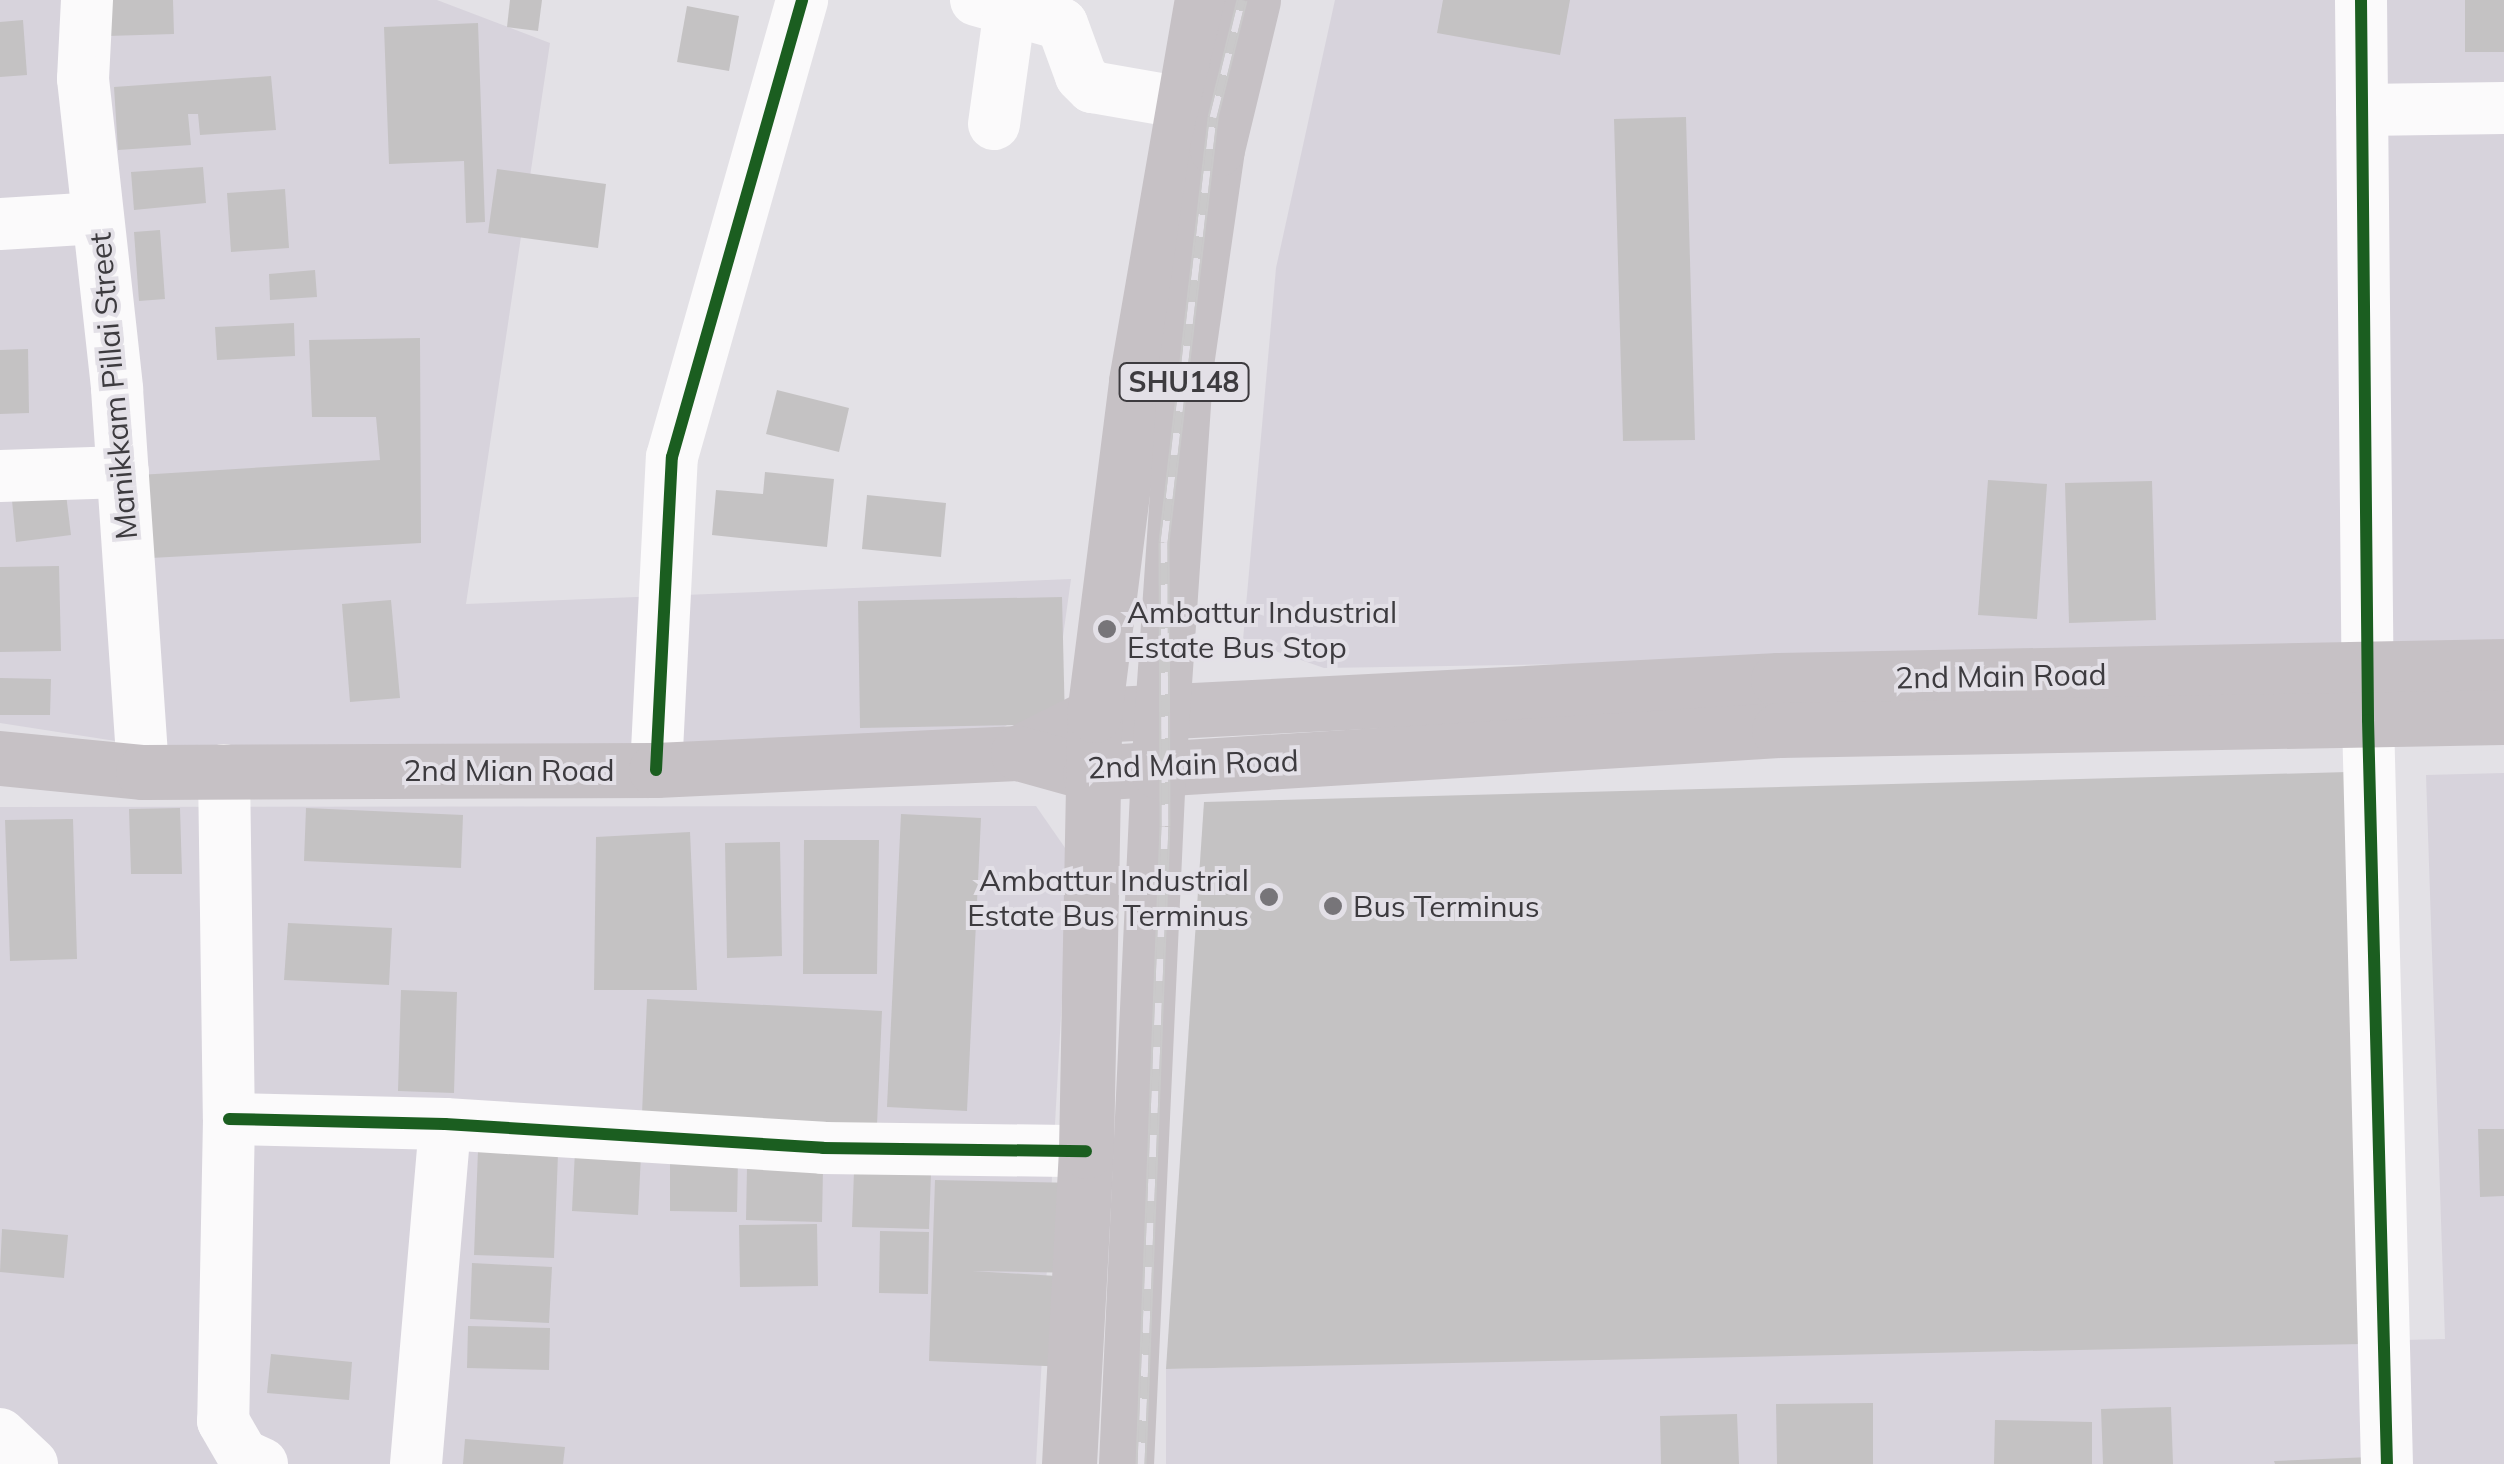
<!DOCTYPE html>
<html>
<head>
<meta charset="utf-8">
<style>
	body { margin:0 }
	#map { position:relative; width:2504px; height:1464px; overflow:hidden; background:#e3e1e6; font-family:Mulish,sans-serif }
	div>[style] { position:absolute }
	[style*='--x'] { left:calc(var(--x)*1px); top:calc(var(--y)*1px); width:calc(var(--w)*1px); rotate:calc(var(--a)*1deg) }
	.built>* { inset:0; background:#d7d3dc }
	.building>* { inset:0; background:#c4c2c3 }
	.minor>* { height:52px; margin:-26px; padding:0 26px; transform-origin:26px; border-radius:26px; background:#fbfafb }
	.major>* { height:55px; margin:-27.5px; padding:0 27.5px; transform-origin:27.5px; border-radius:27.5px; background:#c6c1c5 }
	.rail>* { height:11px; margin-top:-5.5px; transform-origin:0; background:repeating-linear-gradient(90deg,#e3e0e7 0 22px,#cac9ca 0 44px); box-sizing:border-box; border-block:2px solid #cac9ca }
	.cycleway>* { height:12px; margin:-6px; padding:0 6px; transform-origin:6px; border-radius:6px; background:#1b5e20 }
	.dots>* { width:28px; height:28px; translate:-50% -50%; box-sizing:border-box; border:5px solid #e3e0e7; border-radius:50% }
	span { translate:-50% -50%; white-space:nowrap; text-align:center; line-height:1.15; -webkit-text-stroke:8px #e3e0e7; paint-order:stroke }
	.shield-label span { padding:2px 8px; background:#e3e0e7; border:2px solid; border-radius:8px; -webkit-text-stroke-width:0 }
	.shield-label { font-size:28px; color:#3d3b3f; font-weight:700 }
	.street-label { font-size:30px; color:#3d3b3f }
	.poi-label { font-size:30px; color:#3d3b3f }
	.left { translate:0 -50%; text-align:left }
	.right { translate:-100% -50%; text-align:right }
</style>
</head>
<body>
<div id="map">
	<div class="built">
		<div style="clip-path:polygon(0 0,437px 0,550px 43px,466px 604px,1071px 579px,1055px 694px,976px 745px,167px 749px,0 723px)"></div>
		<div style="clip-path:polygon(1335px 0,2504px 0,2504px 649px,1324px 668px,1243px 640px,1276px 268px)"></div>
		<div style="clip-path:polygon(2504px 773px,2504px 1464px,1166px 1464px,1166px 1369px,2445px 1339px,2426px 775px)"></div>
		<div style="clip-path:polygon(1036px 806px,1070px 855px,1036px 1464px,0 1464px,0 807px)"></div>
	</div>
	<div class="building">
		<div style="clip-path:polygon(106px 0,173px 0,174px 34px,107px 36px)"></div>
		<div style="clip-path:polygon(510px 0,542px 0,538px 31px,507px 27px)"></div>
		<div style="clip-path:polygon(1443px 0,1570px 0,1560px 55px,1437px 33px)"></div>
		<div style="clip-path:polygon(2465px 0,2504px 0,2504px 52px,2465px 52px)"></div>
		<div style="clip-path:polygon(687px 6px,739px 16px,729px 71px,677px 62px)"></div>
		<div style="clip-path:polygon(23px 20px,27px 75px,0 77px,0 22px)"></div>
		<div style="clip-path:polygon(478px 23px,485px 222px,466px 223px,464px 161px,389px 164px,384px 27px)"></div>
		<div style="clip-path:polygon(271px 76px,276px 130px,200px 135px,198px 114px,188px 114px,191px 145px,118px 150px,114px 87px)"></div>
		<div style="clip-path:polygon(1686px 117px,1695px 440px,1623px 441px,1614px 119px)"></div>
		<div style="clip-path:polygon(203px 167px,206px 203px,134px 210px,131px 172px)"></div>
		<div style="clip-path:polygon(497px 169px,606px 184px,598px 248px,488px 233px)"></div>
		<div style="clip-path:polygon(285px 189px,289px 248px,231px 252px,227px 193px)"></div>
		<div style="clip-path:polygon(160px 230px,165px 299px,139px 301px,134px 232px)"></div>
		<div style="clip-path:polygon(315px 270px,317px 297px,270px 300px,269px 274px)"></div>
		<div style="clip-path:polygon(294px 323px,295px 356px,217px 360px,215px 327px)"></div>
		<div style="clip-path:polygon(420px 338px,421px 543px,151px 558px,139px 475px,380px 460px,376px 417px,312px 417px,309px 340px)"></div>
		<div style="clip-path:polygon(28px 349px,29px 413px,0 414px,0 350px)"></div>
		<div style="clip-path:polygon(777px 390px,849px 408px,839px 452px,766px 434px)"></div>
		<div style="clip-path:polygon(765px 472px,834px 479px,827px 547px,712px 535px,716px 490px,763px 494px)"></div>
		<div style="clip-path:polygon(1988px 480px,2047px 484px,2037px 619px,1978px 615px)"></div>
		<div style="clip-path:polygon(2152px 481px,2156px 620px,2069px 623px,2065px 483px)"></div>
		<div style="clip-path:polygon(66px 494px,71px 535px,16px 542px,12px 500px)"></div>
		<div style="clip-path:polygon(867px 495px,946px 503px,941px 557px,862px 549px)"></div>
		<div style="clip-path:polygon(59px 566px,61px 651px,0 652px,0 567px)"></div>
		<div style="clip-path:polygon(1062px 597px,1065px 724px,860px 728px,858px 601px)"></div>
		<div style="clip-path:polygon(391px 600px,400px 698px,350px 702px,342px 604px)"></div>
		<div style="clip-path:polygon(0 678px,51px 679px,50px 715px,0 715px)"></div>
		<div style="clip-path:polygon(2348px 772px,2363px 1344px,1166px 1369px,1204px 802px)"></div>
		<div style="clip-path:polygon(180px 808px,182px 874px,131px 874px,129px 809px)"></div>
		<div style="clip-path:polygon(306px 808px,463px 815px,461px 868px,304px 861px)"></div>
		<div style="clip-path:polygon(901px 814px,981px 818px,967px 1111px,887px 1107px)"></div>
		<div style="clip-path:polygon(73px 819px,77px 959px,10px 961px,5px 820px)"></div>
		<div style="clip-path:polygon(690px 832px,697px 990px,594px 990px,596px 837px)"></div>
		<div style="clip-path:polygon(804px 840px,879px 840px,877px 974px,803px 974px)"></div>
		<div style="clip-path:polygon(780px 842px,782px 956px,727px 958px,725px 843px)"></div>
		<div style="clip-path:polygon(288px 923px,392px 928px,389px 985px,284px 980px)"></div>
		<div style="clip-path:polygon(401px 990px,457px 992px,454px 1093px,398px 1091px)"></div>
		<div style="clip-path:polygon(647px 999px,882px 1011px,877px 1125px,642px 1114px)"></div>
		<div style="clip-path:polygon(2478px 1129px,2504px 1129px,2504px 1196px,2480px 1197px)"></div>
		<div style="clip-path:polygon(478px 1150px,558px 1154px,554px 1258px,474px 1255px)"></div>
		<div style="clip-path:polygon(575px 1151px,641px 1155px,638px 1215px,572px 1211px)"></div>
		<div style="clip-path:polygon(670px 1159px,738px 1159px,737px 1212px,670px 1211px)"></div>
		<div style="clip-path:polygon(747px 1166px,823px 1168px,822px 1222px,746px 1220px)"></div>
		<div style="clip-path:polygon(854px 1171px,931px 1173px,929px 1229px,852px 1227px)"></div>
		<div style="clip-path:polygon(935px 1180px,1079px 1183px,1078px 1273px,972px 1271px,1073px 1277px,1069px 1367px,929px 1361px)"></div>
		<div style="clip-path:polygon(817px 1224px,818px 1286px,740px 1287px,739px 1225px)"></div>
		<div style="clip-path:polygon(2px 1229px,68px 1235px,64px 1278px,0 1272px)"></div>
		<div style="clip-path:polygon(880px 1231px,929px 1232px,928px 1294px,879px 1293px)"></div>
		<div style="clip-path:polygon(472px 1263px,552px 1267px,549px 1323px,470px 1319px)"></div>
		<div style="clip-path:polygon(468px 1326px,550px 1328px,549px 1370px,467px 1368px)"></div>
		<div style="clip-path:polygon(271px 1354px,352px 1362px,349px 1400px,267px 1393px)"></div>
		<div style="clip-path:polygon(1873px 1403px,1873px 1464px,1777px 1464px,1776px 1404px)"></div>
		<div style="clip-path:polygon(2171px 1407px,2173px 1464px,2103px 1464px,2101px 1409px)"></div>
		<div style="clip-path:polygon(1737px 1414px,1739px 1464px,1661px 1464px,1660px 1416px)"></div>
		<div style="clip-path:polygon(1995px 1420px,2092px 1422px,2092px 1464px,1994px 1464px)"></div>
		<div style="clip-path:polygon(465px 1439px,565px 1447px,563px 1464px,463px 1464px)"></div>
		<div style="clip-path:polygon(2371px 1457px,2372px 1464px,2275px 1464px,2274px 1461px)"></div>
	</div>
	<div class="minor">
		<div style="--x:87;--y:0;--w:79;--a:92.9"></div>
		<div style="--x:83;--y:79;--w:312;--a:83.7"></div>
		<div style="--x:117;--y:389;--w:384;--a:86.1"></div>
		<div style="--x:976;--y:0;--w:89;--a:15.6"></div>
		<div style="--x:1062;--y:24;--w:55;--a:69.9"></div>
		<div style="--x:1081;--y:76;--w:16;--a:45"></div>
		<div style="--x:1092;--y:87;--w:93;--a:9.9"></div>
		<div style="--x:2361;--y:0;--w:720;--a:89.44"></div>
		<div style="--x:2368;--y:720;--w:744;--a:88.54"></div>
		<div style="--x:2362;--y:110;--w:142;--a:-0.8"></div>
		<div style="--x:994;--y:124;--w:117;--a:-82.1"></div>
		<div style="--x:0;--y:224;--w:98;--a:-3.5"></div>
		<div style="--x:0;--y:476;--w:123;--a:-1.9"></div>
		<div style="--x:224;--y:770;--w:349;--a:89.2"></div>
		<div style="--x:229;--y:1119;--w:302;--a:91.1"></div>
		<div style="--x:223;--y:1421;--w:39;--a:60"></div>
		<div style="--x:243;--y:1455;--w:21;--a:25"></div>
		<div style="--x:656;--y:770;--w:313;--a:-87.1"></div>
		<div style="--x:672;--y:457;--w:475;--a:-74.1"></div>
		<div style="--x:229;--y:1119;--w:216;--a:1.3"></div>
		<div style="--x:445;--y:1124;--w:379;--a:3.6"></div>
		<div style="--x:823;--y:1148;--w:263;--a:0.7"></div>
		<div style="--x:0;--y:1434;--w:44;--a:43.2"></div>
		<div style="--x:416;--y:1464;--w:341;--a:-85.1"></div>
	</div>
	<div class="major">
		<div style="--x:1018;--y:753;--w:85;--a:-26.6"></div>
		<div style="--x:1094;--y:715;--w:685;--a:-2.93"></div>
		<div style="--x:1778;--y:680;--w:726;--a:-1.1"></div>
		<div style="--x:0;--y:758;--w:144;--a:5.6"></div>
		<div style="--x:143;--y:772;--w:513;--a:-0.22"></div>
		<div style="--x:656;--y:770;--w:362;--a:-2.7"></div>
		<div style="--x:1018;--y:753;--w:75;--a:15.5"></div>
		<div style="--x:1090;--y:773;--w:690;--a:-3.57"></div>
		<div style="--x:1779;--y:730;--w:725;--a:-1.03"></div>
		<div style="--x:1069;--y:1464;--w:313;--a:-86.9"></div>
		<div style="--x:1086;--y:1151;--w:436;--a:-88.9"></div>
		<div style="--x:1094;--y:715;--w:337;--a:-82.8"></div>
		<div style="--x:1136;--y:381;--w:387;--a:-80.2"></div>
		<div style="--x:1126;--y:1464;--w:694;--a:-87.36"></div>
		<div style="--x:1158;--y:771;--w:401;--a:-86.1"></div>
		<div style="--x:1185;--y:371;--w:224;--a:-81.8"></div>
		<div style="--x:1217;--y:149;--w:153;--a:-76.4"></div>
	</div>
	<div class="rail">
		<div style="--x:1141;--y:1464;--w:638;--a:-87.85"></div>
		<div style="--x:1165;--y:826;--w:284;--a:-90.2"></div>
		<div style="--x:1164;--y:542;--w:428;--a:-83.4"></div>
		<div style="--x:1213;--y:117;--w:121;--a:-76.1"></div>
	</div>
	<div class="cycleway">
		<div style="--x:2361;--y:0;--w:720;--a:89.44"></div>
		<div style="--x:2368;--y:720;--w:744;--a:88.54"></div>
		<div style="--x:656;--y:770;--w:313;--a:-87.1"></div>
		<div style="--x:672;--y:457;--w:475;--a:-74.1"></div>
		<div style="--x:229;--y:1119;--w:216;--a:1.3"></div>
		<div style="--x:445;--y:1124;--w:379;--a:3.6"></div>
		<div style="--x:823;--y:1148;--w:263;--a:0.7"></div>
	</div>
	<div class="dots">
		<div style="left:1107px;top:629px;background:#777579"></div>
		<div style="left:1269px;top:897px;background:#777579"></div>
		<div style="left:1333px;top:906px;background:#777579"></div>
	</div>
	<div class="shield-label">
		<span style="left:1184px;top:382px">SHU148</span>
	</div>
	<div class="street-label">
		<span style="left:113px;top:386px;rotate:-95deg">Manikkam Pillai Street</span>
		<span style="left:2001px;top:676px;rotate:-1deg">2nd Main Road</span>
		<span style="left:1193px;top:764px;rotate:-2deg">2nd Main Road</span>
		<span style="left:509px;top:770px">2nd Mian Road</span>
	</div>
	<div class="poi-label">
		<span class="left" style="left:1127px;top:629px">Ambattur Industrial<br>Estate Bus Stop</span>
		<span class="right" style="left:1249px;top:897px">Ambattur Industrial<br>Estate Bus Terminus</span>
		<span class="left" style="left:1353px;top:906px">Bus Terminus</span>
	</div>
</div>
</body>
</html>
